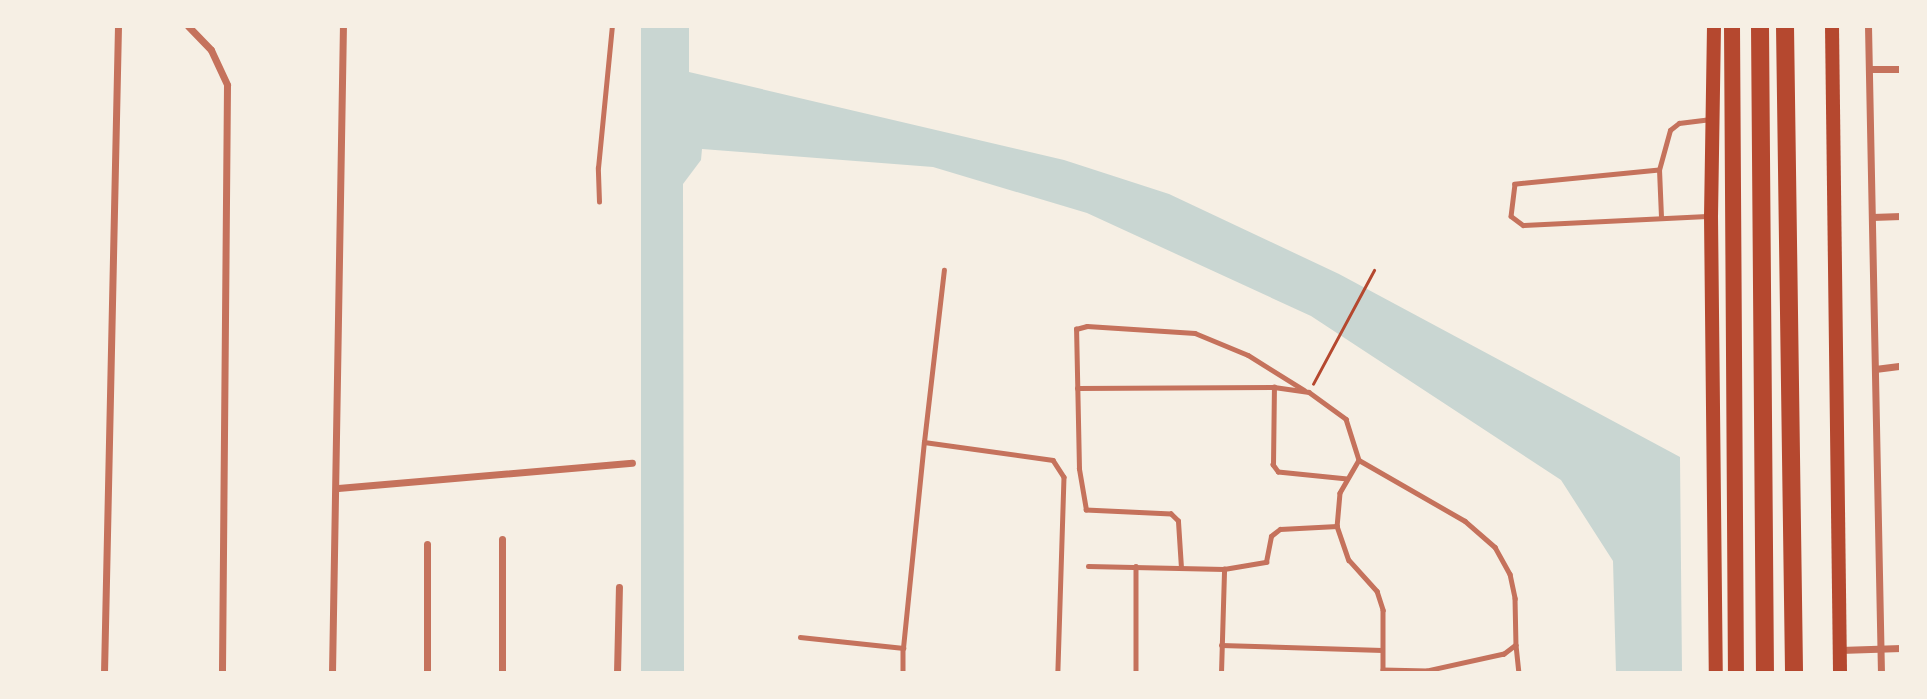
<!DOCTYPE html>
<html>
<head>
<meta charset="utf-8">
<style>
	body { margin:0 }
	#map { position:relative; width:1927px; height:699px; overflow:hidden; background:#f6efe4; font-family:"Source Sans 3",sans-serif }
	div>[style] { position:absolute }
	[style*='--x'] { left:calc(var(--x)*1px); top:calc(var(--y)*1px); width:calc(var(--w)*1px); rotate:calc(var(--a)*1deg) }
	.water>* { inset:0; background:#c9d6d2 }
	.path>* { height:2.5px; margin:-1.25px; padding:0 1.25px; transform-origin:1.25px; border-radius:1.25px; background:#b5482f }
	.service>* { height:4.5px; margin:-2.25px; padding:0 2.25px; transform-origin:2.25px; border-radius:2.25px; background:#c5725c }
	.minor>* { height:7px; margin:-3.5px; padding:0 3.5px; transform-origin:3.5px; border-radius:3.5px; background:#c5725c }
	.secondary>* { height:14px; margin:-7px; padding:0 7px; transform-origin:7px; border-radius:7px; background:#b5482f }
	.trunk>* { height:16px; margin:-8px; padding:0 8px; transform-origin:8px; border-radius:8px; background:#b5482f }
	.motorway>* { height:18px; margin:-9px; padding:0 9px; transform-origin:9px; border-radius:9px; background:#b5482f }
	span { translate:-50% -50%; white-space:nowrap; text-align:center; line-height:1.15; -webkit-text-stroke:5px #f6efe4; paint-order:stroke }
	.frame { position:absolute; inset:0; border:28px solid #f6efe4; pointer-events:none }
</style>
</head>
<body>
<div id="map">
	<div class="water">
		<div style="clip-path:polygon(641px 26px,689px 26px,689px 72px,1064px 160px,1169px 194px,1339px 274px,1680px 457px,1682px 673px,1616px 673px,1613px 561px,1561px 480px,1311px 316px,1087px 213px,933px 167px,702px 149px,701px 160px,683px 184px,684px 673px,641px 673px)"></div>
	</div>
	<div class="path">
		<div style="--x:1313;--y:384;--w:129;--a:-61.8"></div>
	</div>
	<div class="service">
		<div style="--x:1659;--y:170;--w:145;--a:174.4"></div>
		<div style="--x:1515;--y:184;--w:32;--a:97"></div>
		<div style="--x:1511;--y:216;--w:15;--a:37"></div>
		<div style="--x:1523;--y:225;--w:184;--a:-2.8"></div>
		<div style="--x:599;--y:202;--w:34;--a:-92"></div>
		<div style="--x:598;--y:168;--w:143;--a:-84.4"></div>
		<div style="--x:1661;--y:217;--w:47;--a:-92.4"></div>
		<div style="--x:1659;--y:170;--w:41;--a:-74.6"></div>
		<div style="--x:1670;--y:130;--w:11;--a:-38"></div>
		<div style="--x:1679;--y:123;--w:32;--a:-7"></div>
		<div style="--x:1077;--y:388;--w:197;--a:-0.3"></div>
		<div style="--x:924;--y:442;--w:173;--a:-83.4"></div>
		<div style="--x:1359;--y:460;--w:122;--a:29.9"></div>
		<div style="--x:1465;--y:521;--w:40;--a:41"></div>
		<div style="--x:1495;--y:547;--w:31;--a:61"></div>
		<div style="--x:1510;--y:574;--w:25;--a:78"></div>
		<div style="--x:1515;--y:598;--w:47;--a:88.8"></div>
		<div style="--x:1516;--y:645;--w:15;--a:143"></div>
		<div style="--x:1504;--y:654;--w:79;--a:167.6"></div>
		<div style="--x:1427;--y:671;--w:44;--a:-178.7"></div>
		<div style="--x:1347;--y:479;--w:69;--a:-174.2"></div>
		<div style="--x:1278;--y:472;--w:9;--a:-126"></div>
		<div style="--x:1273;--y:465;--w:78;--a:-89.3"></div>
		<div style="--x:1274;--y:387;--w:35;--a:8"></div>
		<div style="--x:1309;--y:392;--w:46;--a:36.1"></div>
		<div style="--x:1346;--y:419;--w:43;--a:72.4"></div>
		<div style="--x:1359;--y:460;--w:38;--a:120"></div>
		<div style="--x:1340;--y:493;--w:33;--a:95"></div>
		<div style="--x:1337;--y:526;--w:36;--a:71"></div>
		<div style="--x:1349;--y:560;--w:42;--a:47.9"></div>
		<div style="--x:1377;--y:591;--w:20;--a:72"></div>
		<div style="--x:1383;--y:610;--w:63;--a:90"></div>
		<div style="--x:1088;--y:566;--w:136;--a:1.3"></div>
		<div style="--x:1136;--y:566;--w:107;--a:90"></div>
		<div style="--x:1181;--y:568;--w:47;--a:-93.7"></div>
		<div style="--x:1178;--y:521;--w:10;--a:-135"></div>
		<div style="--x:1171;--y:514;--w:85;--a:-177.3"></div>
		<div style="--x:1086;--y:510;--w:42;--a:-99.7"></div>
		<div style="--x:1079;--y:469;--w:140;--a:-91.2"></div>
		<div style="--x:1076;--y:329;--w:11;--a:-15"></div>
		<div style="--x:1087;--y:326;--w:108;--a:3.7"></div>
		<div style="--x:1195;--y:333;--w:57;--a:22.5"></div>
		<div style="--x:1248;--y:355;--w:66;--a:32"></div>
		<div style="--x:800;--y:637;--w:104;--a:6.1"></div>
		<div style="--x:903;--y:648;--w:25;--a:90"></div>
		<div style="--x:1221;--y:645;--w:161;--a:1.8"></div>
		<div style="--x:1516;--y:645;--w:28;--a:84"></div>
		<div style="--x:903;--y:648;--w:207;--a:-84.2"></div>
		<div style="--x:924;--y:442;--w:130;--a:7.9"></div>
		<div style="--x:1053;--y:460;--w:20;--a:57"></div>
		<div style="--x:1064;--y:477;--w:196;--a:91.8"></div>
		<div style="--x:1221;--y:673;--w:104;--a:-88.3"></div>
		<div style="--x:1224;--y:569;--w:43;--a:-9.5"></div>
		<div style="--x:1266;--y:562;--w:26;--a:-79"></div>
		<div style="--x:1271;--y:536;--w:11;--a:-38"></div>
		<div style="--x:1280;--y:529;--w:57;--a:-3"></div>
	</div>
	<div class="minor">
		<div style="--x:188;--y:26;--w:33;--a:46"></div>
		<div style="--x:211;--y:50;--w:38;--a:65"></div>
		<div style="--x:227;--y:85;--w:588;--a:90.49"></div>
		<div style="--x:1868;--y:26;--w:647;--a:88.85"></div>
		<div style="--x:1869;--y:69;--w:32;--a:0"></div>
		<div style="--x:1872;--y:217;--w:29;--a:-2"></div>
		<div style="--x:1875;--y:369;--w:26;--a:-7"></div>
		<div style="--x:338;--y:488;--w:295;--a:-4.9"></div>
		<div style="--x:502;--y:539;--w:134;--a:90"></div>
		<div style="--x:427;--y:544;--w:129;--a:90"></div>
		<div style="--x:1840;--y:650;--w:61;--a:-1.9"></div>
		<div style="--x:104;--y:673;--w:647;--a:-88.76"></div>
		<div style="--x:332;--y:673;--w:647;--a:-89.03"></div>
		<div style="--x:617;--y:673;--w:86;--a:-88.7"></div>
	</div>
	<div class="secondary">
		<div style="--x:1714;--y:26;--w:190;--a:90.9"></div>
		<div style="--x:1711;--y:216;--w:457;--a:89.4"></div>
		<div style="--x:1832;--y:26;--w:647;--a:89.29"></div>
	</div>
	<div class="trunk">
		<div style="--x:1732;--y:26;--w:647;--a:89.65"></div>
	</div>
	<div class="motorway">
		<div style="--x:1760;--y:26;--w:647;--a:89.56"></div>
		<div style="--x:1785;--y:26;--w:647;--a:89.2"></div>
	</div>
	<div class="frame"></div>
</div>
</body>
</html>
